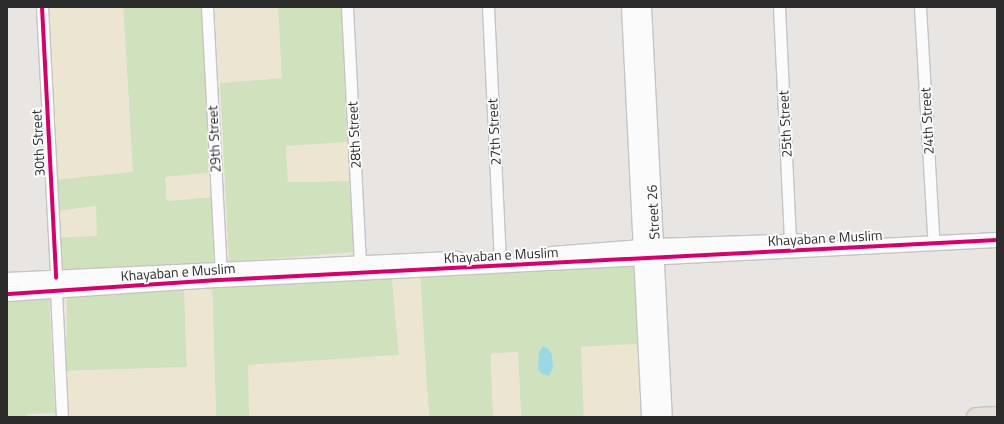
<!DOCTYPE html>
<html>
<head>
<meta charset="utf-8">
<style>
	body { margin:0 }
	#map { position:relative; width:1004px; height:424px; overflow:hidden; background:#e9e5e2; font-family:"Titillium Web",sans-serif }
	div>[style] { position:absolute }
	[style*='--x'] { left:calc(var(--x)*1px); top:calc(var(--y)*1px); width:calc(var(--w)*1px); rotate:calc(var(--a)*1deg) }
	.green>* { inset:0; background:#cfe2bd }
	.sand>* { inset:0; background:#ece5d2 }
	.water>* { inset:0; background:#9bd8e6 }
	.roads { filter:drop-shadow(1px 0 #c5c4c4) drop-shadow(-1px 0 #c5c4c4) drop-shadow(0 1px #c5c4c4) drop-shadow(0 -1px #c5c4c4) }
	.minor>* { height:11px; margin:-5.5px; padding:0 5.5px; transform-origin:5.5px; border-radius:5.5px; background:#fcfbfb }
	.tertiary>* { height:14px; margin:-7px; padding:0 7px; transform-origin:7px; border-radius:7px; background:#fcfbfb }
	.secondary>* { height:16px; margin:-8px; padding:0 8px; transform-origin:8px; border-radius:8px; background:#fcfbfb }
	.primary>* { height:18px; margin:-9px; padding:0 9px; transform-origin:9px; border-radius:9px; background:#e6e0d6 }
	.cycleway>* { height:4px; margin:-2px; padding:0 2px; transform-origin:2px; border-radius:2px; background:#d6006c }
	span { translate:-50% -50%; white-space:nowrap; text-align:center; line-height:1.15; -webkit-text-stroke:3.5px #fff; paint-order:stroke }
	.street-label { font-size:14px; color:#2c2c2c }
	.frame { position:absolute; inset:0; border:8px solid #2c2c2c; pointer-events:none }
</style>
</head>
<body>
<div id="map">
	<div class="green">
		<div style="clip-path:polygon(123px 7px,202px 7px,209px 173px,165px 177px,167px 201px,211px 197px,214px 263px,59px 271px,57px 238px,96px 206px,58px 211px,54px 180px,130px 118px)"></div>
		<div style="clip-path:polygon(278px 7px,341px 7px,347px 142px,286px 147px,288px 182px,349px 181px,355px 252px,229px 262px,220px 83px,281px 78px)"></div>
		<div style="clip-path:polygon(636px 266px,638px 344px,581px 347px,584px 417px,521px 417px,518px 352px,491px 354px,493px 417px,429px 417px,420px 276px)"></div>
		<div style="clip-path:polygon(392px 278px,399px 355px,249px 365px,249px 417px,216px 417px,212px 284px)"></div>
		<div style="clip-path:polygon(184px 287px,187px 367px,66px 371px,67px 295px)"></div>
		<div style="clip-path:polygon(49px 295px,55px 413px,27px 414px,27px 417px,7px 417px,7px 298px)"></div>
	</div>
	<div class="sand">
		<div style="clip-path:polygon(45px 7px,123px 7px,133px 172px,54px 180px)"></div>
		<div style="clip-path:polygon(215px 7px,278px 7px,282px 78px,220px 83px)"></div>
		<div style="clip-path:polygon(347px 142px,349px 181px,288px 182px,286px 146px)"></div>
		<div style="clip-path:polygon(209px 173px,211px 197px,167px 201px,165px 177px)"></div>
		<div style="clip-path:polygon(96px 206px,97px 236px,57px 238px,58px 211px)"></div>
		<div style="clip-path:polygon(420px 276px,429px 417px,249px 417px,248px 365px,399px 355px,392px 278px)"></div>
		<div style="clip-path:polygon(212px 284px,216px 417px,67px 417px,66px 371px,187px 367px,184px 287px)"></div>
		<div style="clip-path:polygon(638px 344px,643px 417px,584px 417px,581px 347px)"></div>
		<div style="clip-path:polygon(518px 352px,521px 417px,493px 417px,491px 354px)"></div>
	</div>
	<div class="water">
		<div style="clip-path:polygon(543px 346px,550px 350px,552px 356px,553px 368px,549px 376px,542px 374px,538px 369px,539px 352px)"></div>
	</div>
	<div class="roads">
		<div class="minor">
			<div style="--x:42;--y:7;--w:271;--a:87"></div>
			<div style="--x:207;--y:7;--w:263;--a:87"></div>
			<div style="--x:347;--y:7;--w:255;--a:87.1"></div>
			<div style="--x:488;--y:7;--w:250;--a:87.3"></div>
			<div style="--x:779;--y:7;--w:234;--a:87.3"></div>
			<div style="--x:920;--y:7;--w:228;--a:86.7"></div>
			<div style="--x:56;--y:291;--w:126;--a:87.3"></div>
		</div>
		<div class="tertiary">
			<div style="--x:551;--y:254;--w:104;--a:-4.4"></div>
			<div style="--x:655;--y:246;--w:147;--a:-1.9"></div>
			<div style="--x:7;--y:280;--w:451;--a:-2.7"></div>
			<div style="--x:7;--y:294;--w:213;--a:-3.8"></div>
			<div style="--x:220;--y:280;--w:778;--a:-2.95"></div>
		</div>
		<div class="secondary">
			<div style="--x:630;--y:7;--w:410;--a:87.2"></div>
			<div style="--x:643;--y:7;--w:411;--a:87.1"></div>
		</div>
		<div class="primary">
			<div style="--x:976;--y:417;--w:21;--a:-3"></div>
		</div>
	</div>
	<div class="cycleway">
		<div style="--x:42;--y:7;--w:271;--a:87"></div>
		<div style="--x:7;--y:294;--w:213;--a:-3.8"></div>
		<div style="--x:220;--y:280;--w:778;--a:-2.95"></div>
	</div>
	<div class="street-label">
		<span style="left:927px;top:121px;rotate:-93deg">24th Street</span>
		<span style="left:785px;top:124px;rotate:-93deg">25th Street</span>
		<span style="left:494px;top:132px;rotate:-93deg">27th Street</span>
		<span style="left:354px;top:135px;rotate:-93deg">28th Street</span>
		<span style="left:214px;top:139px;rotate:-93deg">29th Street</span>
		<span style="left:38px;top:143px;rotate:-93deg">30th Street</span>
		<span style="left:653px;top:212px;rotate:-93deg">Street 26</span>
		<span style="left:825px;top:238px;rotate:-3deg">Khayaban e Muslim</span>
		<span style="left:501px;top:255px;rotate:-3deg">Khayaban e Muslim</span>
		<span style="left:178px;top:272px;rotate:-4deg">Khayaban e Muslim</span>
	</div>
	<div class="frame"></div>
</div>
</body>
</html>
